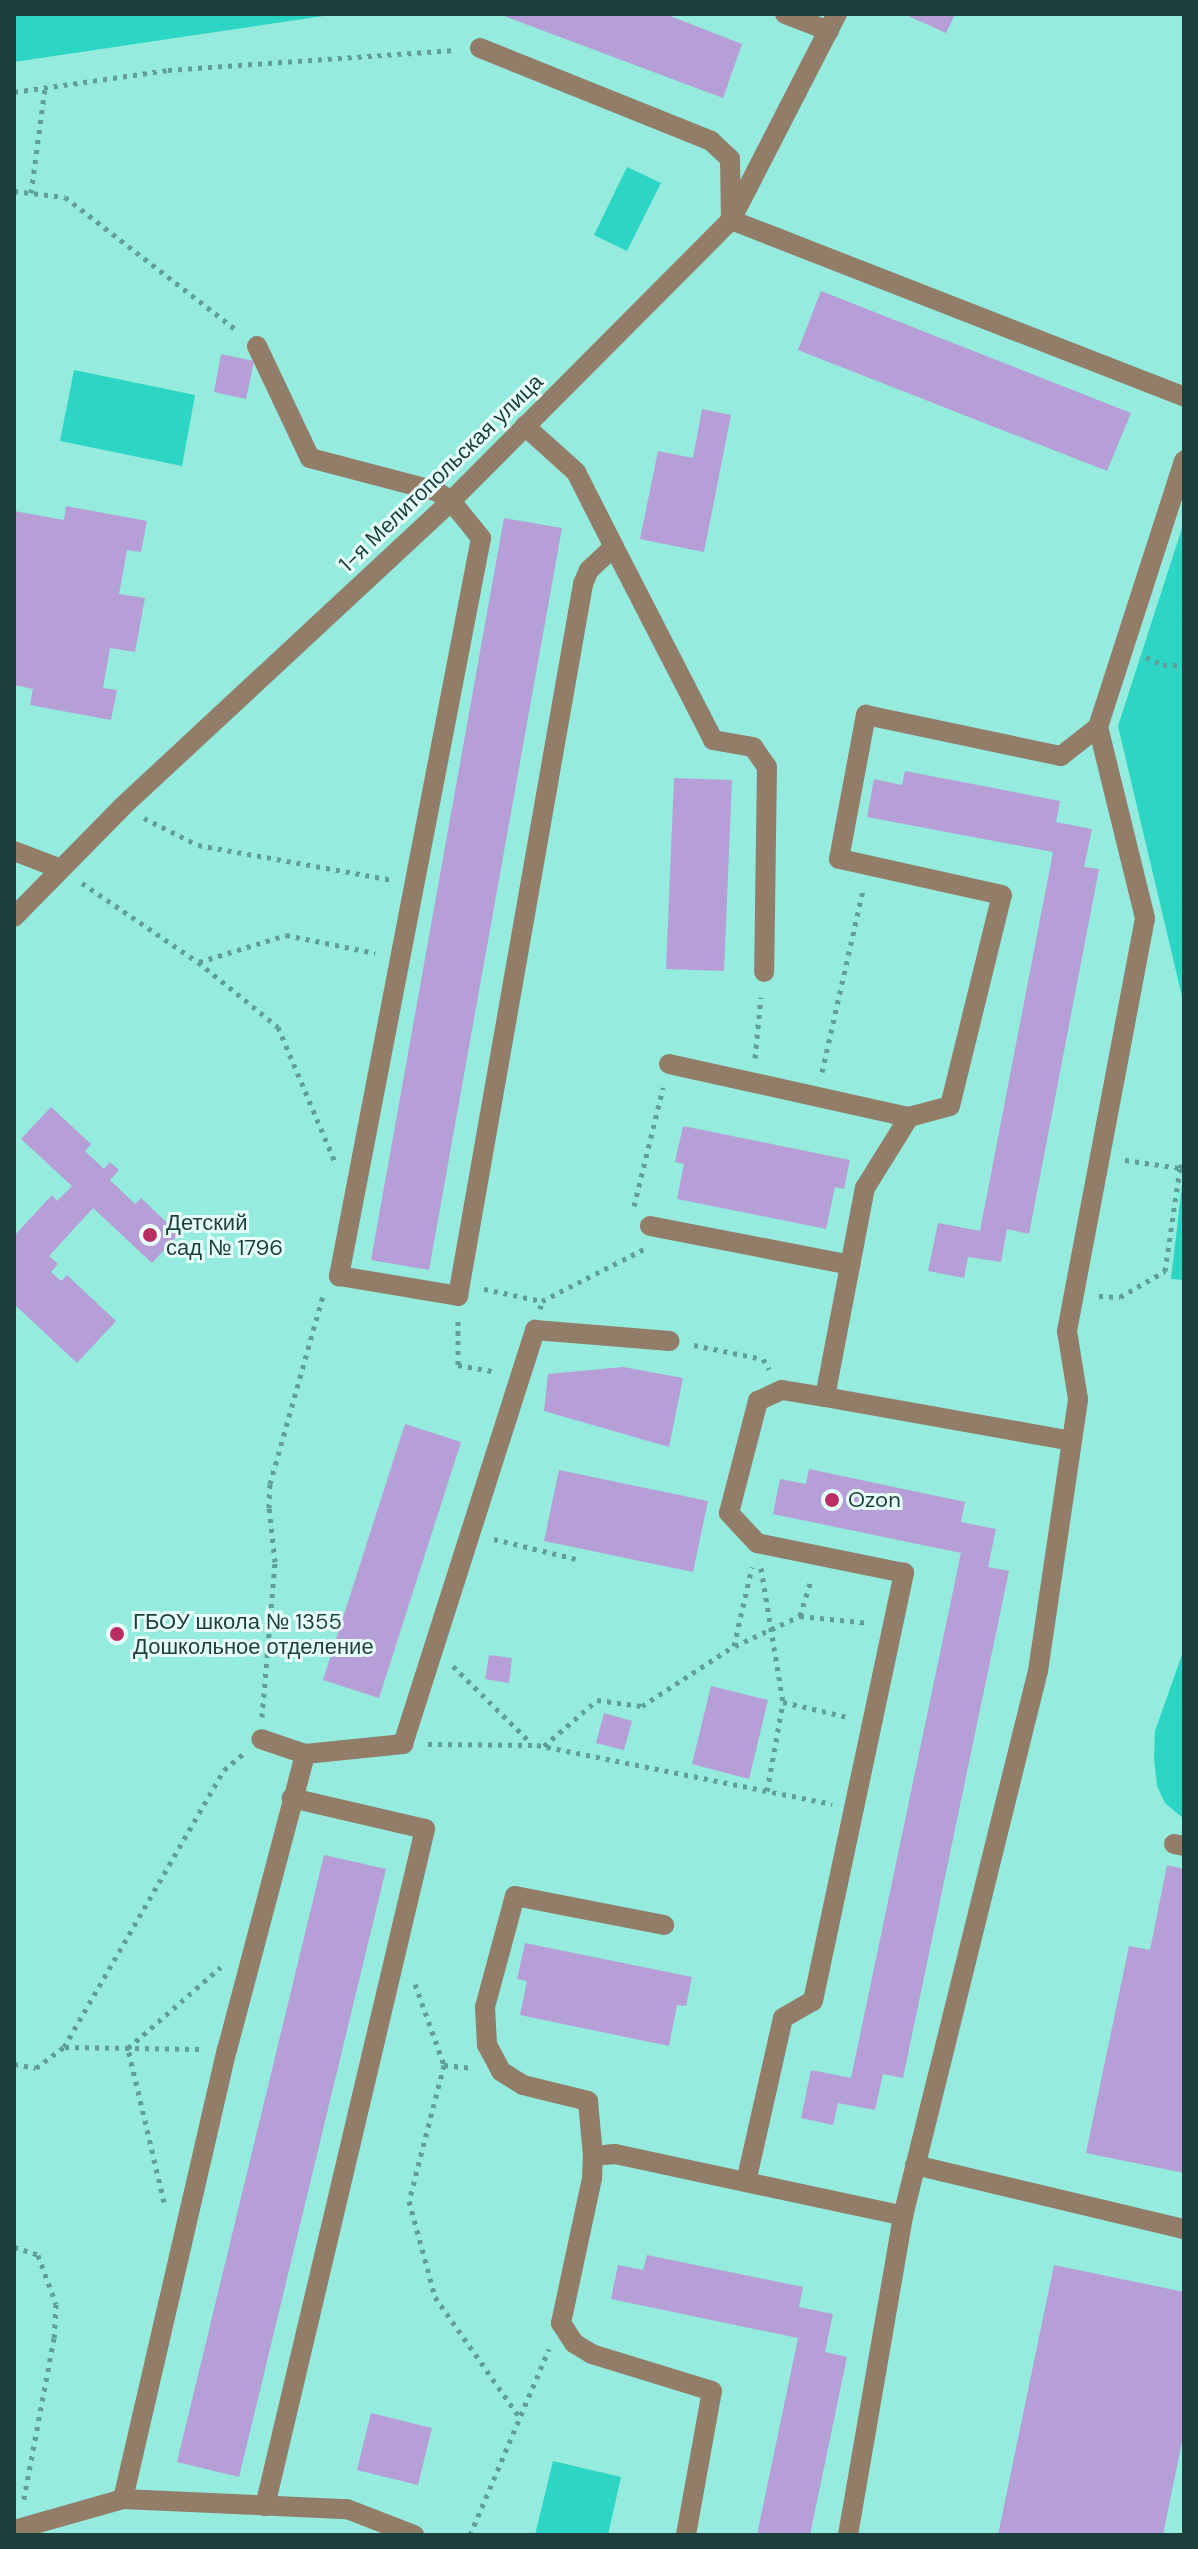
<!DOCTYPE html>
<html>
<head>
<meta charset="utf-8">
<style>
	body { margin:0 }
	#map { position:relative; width:1198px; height:2549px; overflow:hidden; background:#95ebde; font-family:"DM Sans",sans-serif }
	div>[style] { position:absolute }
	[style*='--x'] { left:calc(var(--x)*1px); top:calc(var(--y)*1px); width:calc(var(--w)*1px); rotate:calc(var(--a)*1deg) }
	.green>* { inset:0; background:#2dd5c4 }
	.building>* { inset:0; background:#b69ed7 }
	.path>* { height:5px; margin-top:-2.5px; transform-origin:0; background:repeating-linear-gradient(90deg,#609f96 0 4px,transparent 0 10px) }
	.minor>* { height:20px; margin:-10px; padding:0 10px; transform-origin:10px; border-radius:10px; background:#927d69 }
	.dots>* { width:22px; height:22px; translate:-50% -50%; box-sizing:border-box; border:4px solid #e7fffb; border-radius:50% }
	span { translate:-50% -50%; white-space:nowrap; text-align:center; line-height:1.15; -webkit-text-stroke:6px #e7fffb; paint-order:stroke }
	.street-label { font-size:22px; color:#1c3f3b }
	.poi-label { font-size:22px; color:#1c3f3b }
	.left { translate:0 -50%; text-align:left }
	.frame { position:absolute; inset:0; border:16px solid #1c3f3b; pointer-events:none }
</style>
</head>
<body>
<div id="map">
	<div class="green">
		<div style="clip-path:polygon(14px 14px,337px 14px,14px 62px)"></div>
		<div style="clip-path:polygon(627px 167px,661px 183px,627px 251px,594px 235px)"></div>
		<div style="clip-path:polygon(74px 370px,195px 395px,182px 466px,60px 441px)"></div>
		<div style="clip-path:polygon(1184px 522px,1184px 1005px,1118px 726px)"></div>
		<div style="clip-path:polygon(1184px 1168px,1184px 1280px,1171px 1279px)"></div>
		<div style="clip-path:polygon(1184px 1649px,1184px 1819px,1165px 1803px,1157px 1786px,1154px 1758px,1155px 1731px)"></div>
		<div style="clip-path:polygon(553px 2461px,621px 2477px,608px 2535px,535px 2535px)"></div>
	</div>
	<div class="building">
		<div style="clip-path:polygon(499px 14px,665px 14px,742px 44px,723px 98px)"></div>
		<div style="clip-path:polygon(904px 14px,955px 14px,946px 33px)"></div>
		<div style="clip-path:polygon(821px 291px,1131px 413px,1107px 471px,798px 350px)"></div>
		<div style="clip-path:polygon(221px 354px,254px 361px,246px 399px,214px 392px)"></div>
		<div style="clip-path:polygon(702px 409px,731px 415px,704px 552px,640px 539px,658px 451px,693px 458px)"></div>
		<div style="clip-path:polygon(66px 506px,147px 521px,141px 552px,127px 550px,119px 594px,145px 598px,135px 652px,110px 648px,103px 688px,117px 690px,111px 720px,30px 705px,33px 689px,14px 685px,14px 511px,64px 520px)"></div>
		<div style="clip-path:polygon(504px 518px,562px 528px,429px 1270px,371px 1260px)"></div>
		<div style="clip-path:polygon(905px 771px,1060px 801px,1056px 822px,1092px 829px,1084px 867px,1099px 869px,1029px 1234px,1007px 1229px,1001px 1262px,968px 1257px,964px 1278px,928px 1271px,938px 1223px,980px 1231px,1053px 852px,867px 817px,874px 779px,902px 785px)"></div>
		<div style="clip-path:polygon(674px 778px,732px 780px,724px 971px,666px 969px)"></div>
		<div style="clip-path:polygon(51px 1107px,91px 1144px,85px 1151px,104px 1169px,110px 1162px,119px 1170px,110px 1180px,135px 1204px,141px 1198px,179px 1234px,152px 1263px,93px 1208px,49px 1256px,58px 1264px,51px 1272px,61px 1281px,67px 1275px,116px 1321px,77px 1363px,14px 1304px,14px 1236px,52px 1195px,57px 1201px,72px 1186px,21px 1139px)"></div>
		<div style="clip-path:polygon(683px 1126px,850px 1160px,844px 1189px,835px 1187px,826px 1229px,677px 1199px,684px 1164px,675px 1162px)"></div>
		<div style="clip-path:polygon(623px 1367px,683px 1378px,669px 1447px,544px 1411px,548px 1374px)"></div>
		<div style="clip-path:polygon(405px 1424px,461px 1442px,379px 1698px,323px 1680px)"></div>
		<div style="clip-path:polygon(809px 1469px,965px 1502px,961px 1522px,996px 1529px,988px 1567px,1009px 1571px,903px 2078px,883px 2074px,875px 2110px,838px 2103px,833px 2125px,801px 2118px,811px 2070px,851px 2078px,961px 1553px,773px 1514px,780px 1479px,806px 1484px)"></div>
		<div style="clip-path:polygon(559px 1470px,708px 1501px,693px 1572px,544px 1541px)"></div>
		<div style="clip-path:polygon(489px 1655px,512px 1658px,509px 1683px,485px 1679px)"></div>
		<div style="clip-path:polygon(711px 1686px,768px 1700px,749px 1779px,692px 1764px)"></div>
		<div style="clip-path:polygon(604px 1713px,632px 1721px,624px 1750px,596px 1743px)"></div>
		<div style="clip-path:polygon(324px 1855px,386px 1869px,239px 2477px,177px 2462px)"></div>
		<div style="clip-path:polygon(1167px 1865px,1184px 1869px,1184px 2173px,1086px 2153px,1129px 1946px,1150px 1950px)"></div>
		<div style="clip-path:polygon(525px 1943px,692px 1977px,686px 2006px,677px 2005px,669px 2046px,520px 2015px,527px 1981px,517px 1979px)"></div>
		<div style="clip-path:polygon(647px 2255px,803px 2287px,799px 2307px,833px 2314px,825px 2352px,847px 2357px,810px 2535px,757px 2535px,798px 2338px,611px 2299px,618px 2265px,643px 2270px)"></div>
		<div style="clip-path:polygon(1054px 2265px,1184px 2292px,1184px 2432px,1163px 2535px,998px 2535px)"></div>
		<div style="clip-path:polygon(371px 2413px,432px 2428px,418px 2485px,357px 2470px)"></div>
	</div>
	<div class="path">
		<div style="--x:14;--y:92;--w:156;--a:-8.1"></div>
		<div style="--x:168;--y:70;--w:288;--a:-4"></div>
		<div style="--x:14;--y:191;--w:51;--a:6.7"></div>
		<div style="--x:65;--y:197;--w:219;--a:37.8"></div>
		<div style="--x:31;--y:193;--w:106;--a:-82.4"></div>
		<div style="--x:1146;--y:657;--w:19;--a:25"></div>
		<div style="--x:1163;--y:665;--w:21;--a:0"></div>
		<div style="--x:144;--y:818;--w:60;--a:26.6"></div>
		<div style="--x:198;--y:845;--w:198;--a:10.2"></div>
		<div style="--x:82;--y:883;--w:140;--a:34.3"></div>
		<div style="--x:198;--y:962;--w:103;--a:39.1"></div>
		<div style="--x:278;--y:1027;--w:147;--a:67.1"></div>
		<div style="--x:199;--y:962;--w:91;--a:-17.2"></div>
		<div style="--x:286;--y:935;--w:91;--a:11.4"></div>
		<div style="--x:755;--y:1058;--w:61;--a:-84.4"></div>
		<div style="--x:822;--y:1072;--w:187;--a:-77.3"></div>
		<div style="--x:1125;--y:1160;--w:56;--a:8.3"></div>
		<div style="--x:1180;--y:1168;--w:7;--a:-56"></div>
		<div style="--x:634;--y:1206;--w:122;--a:-76.2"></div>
		<div style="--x:484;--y:1289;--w:59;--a:11.7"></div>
		<div style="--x:1099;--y:1296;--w:21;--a:3"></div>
		<div style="--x:1120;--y:1297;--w:52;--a:-30"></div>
		<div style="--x:1165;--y:1271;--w:104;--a:-81.7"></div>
		<div style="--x:540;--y:1309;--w:8;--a:-76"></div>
		<div style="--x:542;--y:1301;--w:114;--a:-27"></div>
		<div style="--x:458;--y:1321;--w:44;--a:90"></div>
		<div style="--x:458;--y:1365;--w:36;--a:10"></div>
		<div style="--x:694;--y:1345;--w:70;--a:11.5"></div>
		<div style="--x:763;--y:1359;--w:12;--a:59"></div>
		<div style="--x:494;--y:1539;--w:84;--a:13.7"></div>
		<div style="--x:761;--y:1568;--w:136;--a:80.7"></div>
		<div style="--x:783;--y:1702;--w:67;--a:13"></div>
		<div style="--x:800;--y:1616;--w:39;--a:-73"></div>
		<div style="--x:735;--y:1646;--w:72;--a:-24.8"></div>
		<div style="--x:800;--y:1616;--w:70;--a:5.7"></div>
		<div style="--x:453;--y:1666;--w:110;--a:44.6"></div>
		<div style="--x:262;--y:1717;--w:156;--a:-85.2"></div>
		<div style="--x:275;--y:1562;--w:54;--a:-96.3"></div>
		<div style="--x:269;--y:1508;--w:24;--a:-88"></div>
		<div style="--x:270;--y:1484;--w:196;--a:-74.3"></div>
		<div style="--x:428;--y:1744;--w:109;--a:0.5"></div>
		<div style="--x:537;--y:1745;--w:301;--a:11.3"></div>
		<div style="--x:544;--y:1746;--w:70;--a:-41"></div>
		<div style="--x:597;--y:1700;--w:45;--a:7.6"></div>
		<div style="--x:642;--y:1706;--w:110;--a:-33.1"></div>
		<div style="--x:734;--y:1646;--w:81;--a:-77.2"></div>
		<div style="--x:767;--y:1791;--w:90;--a:-79.8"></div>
		<div style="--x:415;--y:1984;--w:86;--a:70.3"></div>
		<div style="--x:444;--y:2065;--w:140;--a:104.4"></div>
		<div style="--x:409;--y:2201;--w:99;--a:74.8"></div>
		<div style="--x:435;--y:2297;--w:148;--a:54.9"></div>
		<div style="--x:65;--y:2047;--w:138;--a:0.8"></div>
		<div style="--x:14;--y:2064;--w:22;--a:10"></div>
		<div style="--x:36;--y:2068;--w:35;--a:-37"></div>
		<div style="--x:64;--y:2047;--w:320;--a:-60"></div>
		<div style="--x:224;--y:1770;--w:25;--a:-40"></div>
		<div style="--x:444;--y:2065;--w:27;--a:6"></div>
		<div style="--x:164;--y:2202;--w:158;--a:-103.2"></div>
		<div style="--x:128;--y:2048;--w:123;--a:-41.1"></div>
		<div style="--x:14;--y:2247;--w:25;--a:18"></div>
		<div style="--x:38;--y:2255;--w:52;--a:69.8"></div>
		<div style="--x:56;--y:2304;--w:34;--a:93"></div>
		<div style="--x:54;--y:2338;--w:168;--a:100.6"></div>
		<div style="--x:470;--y:2535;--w:202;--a:-67"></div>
	</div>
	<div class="minor">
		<div style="--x:785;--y:14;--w:47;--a:21.1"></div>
		<div style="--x:480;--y:48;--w:249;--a:21.9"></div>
		<div style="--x:711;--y:141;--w:26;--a:43"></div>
		<div style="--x:730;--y:159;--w:61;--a:89.1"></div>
		<div style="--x:731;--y:220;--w:486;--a:21.3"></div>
		<div style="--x:257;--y:346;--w:124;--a:64.7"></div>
		<div style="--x:310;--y:458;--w:130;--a:14.7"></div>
		<div style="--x:436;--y:491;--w:18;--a:34"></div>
		<div style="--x:451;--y:501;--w:48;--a:51"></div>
		<div style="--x:481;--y:538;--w:752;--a:100.89"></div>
		<div style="--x:339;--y:1276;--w:121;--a:9.5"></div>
		<div style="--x:458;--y:1296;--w:723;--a:-80.04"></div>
		<div style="--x:583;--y:584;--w:15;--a:-67"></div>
		<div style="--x:589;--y:570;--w:34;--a:-43"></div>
		<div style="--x:614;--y:547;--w:84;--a:-116.9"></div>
		<div style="--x:576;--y:472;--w:69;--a:-138"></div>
		<div style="--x:614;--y:547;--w:217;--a:62.8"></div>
		<div style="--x:713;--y:740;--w:41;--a:9.9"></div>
		<div style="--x:753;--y:747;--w:24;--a:55"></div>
		<div style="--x:767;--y:767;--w:205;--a:90.8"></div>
		<div style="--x:14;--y:851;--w:50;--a:21"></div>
		<div style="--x:14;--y:917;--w:154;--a:-45.5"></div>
		<div style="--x:122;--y:807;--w:449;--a:-42.9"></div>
		<div style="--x:451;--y:501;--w:397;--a:-45.1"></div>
		<div style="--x:731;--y:220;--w:232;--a:-62.8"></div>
		<div style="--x:669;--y:1064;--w:246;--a:12.5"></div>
		<div style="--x:650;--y:1226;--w:204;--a:11"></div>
		<div style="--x:1072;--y:1441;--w:251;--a:-169.9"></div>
		<div style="--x:825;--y:1397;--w:213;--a:-79.2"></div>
		<div style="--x:865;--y:1188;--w:84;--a:-58.2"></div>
		<div style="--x:909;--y:1117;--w:42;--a:-15"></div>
		<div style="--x:950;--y:1106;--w:217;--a:-76.2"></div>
		<div style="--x:1002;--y:895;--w:167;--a:-167.5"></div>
		<div style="--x:839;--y:859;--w:147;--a:-79.4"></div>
		<div style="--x:866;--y:715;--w:199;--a:11.9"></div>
		<div style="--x:1061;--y:756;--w:47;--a:-38.1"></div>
		<div style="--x:305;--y:1754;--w:99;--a:-5.8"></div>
		<div style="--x:403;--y:1744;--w:435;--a:-72.3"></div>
		<div style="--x:535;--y:1330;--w:135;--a:4.7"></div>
		<div style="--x:1174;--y:1844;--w:10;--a:11"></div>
		<div style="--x:593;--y:2156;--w:55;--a:-95.2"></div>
		<div style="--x:588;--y:2101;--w:67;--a:-166.2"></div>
		<div style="--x:523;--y:2085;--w:26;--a:-148"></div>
		<div style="--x:501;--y:2071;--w:30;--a:-118"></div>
		<div style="--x:487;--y:2045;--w:38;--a:-93"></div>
		<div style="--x:485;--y:2007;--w:115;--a:-74.9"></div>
		<div style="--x:515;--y:1896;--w:152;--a:11"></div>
		<div style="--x:915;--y:2165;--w:277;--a:13.4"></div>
		<div style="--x:746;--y:2182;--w:168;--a:-77.3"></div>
		<div style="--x:783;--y:2018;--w:34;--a:-30"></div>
		<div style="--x:813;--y:2001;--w:438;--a:-78"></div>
		<div style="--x:904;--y:1573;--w:150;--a:-168.5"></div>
		<div style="--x:757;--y:1543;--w:41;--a:-133"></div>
		<div style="--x:729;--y:1513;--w:116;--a:-75.5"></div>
		<div style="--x:758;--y:1401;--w:26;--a:-25"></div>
		<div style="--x:782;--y:1390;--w:44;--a:9.2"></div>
		<div style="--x:123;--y:2499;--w:461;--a:-77"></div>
		<div style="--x:227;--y:2050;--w:306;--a:-75.2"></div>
		<div style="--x:305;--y:1754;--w:46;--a:-161.2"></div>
		<div style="--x:265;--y:2506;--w:696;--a:-76.7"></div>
		<div style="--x:425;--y:1829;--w:137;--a:-166.9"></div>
		<div style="--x:14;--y:2530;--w:113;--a:-15.9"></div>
		<div style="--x:123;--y:2499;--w:224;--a:2.6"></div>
		<div style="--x:347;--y:2509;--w:72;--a:21.2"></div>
		<div style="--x:686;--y:2535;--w:146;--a:-79.8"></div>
		<div style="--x:712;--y:2391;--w:126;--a:-162.9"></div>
		<div style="--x:592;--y:2354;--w:21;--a:-149"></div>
		<div style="--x:574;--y:2343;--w:24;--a:-123"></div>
		<div style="--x:561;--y:2323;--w:147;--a:-77.9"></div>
		<div style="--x:592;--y:2179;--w:23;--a:-88"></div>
		<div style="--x:593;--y:2156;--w:22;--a:-5"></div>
		<div style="--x:615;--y:2154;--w:295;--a:12.1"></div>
		<div style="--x:848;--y:2535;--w:324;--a:-80.2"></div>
		<div style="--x:903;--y:2216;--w:561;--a:-76.09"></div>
		<div style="--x:1038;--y:1671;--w:275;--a:-81.6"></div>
		<div style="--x:1078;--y:1399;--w:69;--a:-99.2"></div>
		<div style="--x:1067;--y:1331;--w:420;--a:-79.3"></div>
		<div style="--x:1145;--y:918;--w:197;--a:-103.8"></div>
		<div style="--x:1098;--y:727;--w:280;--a:-72.1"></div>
	</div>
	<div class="dots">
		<div style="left:150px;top:1235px;background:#bb2e61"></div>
		<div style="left:832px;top:1500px;background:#bb2e61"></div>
		<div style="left:117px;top:1634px;background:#bb2e61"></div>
	</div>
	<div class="street-label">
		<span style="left:441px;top:473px;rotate:-44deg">1-я Мелитопольская улица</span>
	</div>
	<div class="poi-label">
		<span class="left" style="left:166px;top:1235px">Детский<br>сад № 1796</span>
		<span class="left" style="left:848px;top:1500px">Ozon</span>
		<span class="left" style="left:133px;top:1634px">ГБОУ школа № 1355<br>Дошкольное отделение</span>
	</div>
	<div class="frame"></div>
</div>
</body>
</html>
